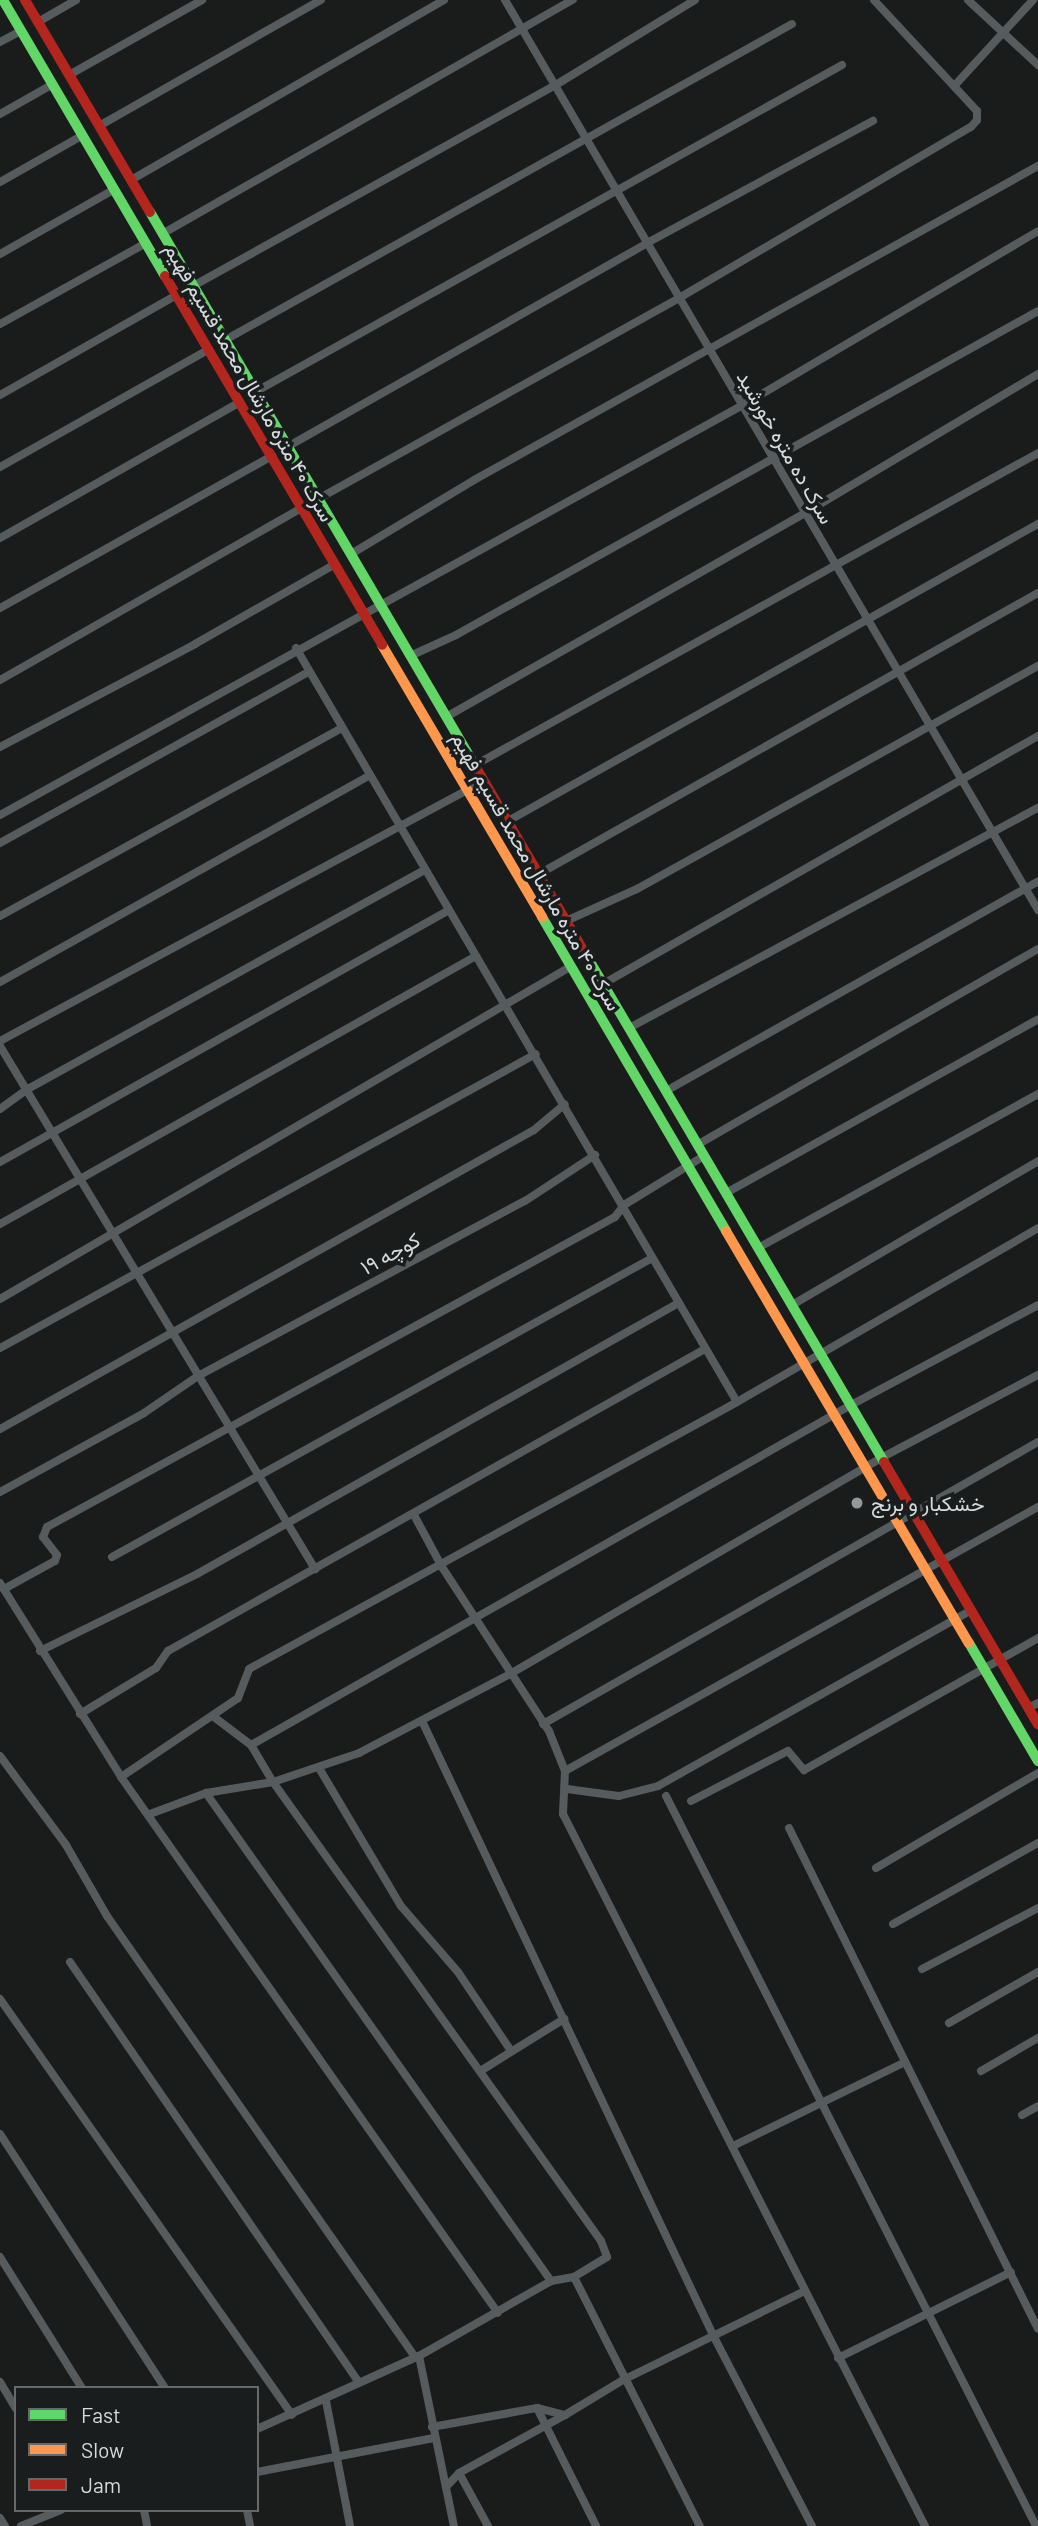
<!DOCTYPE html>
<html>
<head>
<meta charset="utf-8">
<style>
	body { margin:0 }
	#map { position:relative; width:1038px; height:2526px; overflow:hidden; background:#1a1c1c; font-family:Barlow,Vazirmatn,sans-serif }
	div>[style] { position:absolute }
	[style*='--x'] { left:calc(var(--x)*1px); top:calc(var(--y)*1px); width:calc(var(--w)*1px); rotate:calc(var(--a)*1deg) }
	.street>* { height:8px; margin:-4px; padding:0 4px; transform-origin:4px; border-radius:4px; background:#565c5d }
	.fast>* { height:10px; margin:-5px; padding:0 5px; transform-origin:5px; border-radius:5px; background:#63d668 }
	.slow>* { height:10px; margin:-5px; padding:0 5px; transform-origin:5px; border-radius:5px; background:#ff974d }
	.jam>* { height:10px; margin:-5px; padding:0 5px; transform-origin:5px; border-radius:5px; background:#b3261e }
	.dots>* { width:19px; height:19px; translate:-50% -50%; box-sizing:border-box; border:4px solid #191d1d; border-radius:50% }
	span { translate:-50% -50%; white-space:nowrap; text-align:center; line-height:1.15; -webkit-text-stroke:7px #191d1d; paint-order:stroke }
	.street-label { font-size:21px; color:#d8dbdb }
	.poi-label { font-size:21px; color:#d8dbdb }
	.left { translate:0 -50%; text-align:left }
	.legend { position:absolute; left:14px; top:2386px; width:245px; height:126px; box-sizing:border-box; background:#191d1d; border:2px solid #656969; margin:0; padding:9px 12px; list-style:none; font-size:21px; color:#d8dbdb }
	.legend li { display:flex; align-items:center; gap:14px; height:35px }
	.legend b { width:35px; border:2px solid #656969 }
</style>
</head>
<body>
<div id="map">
	<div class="street">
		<div style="--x:505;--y:0;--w:1055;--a:59.64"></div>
		<div style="--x:968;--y:0;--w:96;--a:42.9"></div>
		<div style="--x:38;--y:22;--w:44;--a:-30.1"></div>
		<div style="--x:0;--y:42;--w:24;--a:-28"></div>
		<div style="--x:69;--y:75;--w:153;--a:-29.4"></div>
		<div style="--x:956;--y:84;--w:114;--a:-47.5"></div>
		<div style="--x:0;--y:114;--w:61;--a:-29.5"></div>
		<div style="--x:99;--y:126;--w:255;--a:-29.6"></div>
		<div style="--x:131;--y:180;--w:361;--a:-29.9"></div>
		<div style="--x:0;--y:182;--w:95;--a:-29.5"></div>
		<div style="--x:162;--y:234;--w:473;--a:-29.7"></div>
		<div style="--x:0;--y:254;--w:132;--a:-29.5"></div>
		<div style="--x:193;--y:286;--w:413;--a:-29"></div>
		<div style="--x:554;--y:86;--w:165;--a:-31.4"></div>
		<div style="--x:0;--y:324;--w:167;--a:-29"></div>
		<div style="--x:225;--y:340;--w:649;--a:-29.13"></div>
		<div style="--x:255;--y:392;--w:672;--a:-29.12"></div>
		<div style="--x:0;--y:395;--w:203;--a:-29.5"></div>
		<div style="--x:287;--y:447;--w:414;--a:-29.5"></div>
		<div style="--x:647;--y:243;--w:257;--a:-28.4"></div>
		<div style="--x:0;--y:467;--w:240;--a:-29.4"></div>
		<div style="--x:318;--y:499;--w:413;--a:-29.1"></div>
		<div style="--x:679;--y:298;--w:338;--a:-30.4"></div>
		<div style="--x:971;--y:127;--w:9;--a:-49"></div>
		<div style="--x:977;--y:120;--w:9;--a:-90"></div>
		<div style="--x:977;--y:111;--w:151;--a:-132.9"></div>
		<div style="--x:0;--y:538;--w:276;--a:-29.5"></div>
		<div style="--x:351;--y:554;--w:144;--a:-31"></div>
		<div style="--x:474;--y:480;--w:646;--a:-29.11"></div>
		<div style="--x:0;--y:608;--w:312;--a:-29.2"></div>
		<div style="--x:296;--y:648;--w:873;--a:59.68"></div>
		<div style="--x:410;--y:656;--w:51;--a:-24.5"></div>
		<div style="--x:456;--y:635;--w:666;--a:-29.1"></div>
		<div style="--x:0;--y:680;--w:348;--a:-29.7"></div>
		<div style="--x:446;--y:717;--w:413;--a:-29.6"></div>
		<div style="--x:805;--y:513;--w:271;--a:-30.8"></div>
		<div style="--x:0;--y:747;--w:221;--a:-27.8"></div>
		<div style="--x:195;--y:644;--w:161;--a:-29.7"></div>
		<div style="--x:475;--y:765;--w:644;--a:-28.99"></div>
		<div style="--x:0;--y:815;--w:849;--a:-28.89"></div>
		<div style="--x:743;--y:405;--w:342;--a:-30.5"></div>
		<div style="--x:508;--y:821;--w:608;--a:-29.27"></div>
		<div style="--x:0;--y:843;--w:353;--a:-29"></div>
		<div style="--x:539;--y:874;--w:573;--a:-29.39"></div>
		<div style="--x:0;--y:916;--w:388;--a:-28.8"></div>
		<div style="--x:566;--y:921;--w:78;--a:-24.3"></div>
		<div style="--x:637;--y:889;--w:459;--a:-29.1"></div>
		<div style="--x:0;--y:982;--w:422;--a:-29.2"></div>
		<div style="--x:603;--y:984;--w:501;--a:-29.69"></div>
		<div style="--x:629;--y:1028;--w:464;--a:-28.3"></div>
		<div style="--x:0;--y:1041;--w:549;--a:-28.24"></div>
		<div style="--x:0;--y:1046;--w:611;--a:58.94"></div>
		<div style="--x:666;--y:1091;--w:427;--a:-29.4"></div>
		<div style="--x:0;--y:1109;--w:32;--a:-36"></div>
		<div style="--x:26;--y:1090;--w:456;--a:-28.9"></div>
		<div style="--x:697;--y:1145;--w:393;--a:-29.9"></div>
		<div style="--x:0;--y:1162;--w:515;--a:-29.3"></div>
		<div style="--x:726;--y:1193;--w:357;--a:-29.1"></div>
		<div style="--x:0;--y:1224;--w:546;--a:-29.38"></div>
		<div style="--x:758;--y:1248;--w:320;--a:-28.8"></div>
		<div style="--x:0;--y:1299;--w:660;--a:-30.22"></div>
		<div style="--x:792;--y:1305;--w:285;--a:-30.3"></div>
		<div style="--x:0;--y:1348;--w:611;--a:-28.75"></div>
		<div style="--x:0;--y:1429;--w:612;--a:-29.25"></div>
		<div style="--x:534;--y:1130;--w:40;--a:-40"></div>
		<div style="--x:0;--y:1492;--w:164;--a:-28.7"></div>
		<div style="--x:144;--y:1413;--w:65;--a:-34.4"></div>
		<div style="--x:198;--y:1376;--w:371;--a:-28.2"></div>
		<div style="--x:525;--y:1201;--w:84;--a:-33.3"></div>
		<div style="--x:414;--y:1515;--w:59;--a:61.7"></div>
		<div style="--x:442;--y:1567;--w:196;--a:56.9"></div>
		<div style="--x:549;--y:1731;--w:43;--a:68.2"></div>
		<div style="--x:565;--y:1771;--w:43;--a:92.7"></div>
		<div style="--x:563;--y:1814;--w:799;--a:63.05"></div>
		<div style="--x:112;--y:1557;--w:617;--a:-28.97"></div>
		<div style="--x:0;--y:1583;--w:229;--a:58"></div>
		<div style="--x:121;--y:1777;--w:655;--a:54.88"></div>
		<div style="--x:4;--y:1589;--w:58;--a:-28.8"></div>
		<div style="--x:55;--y:1561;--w:6;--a:-72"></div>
		<div style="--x:57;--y:1555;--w:23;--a:-128"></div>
		<div style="--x:43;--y:1537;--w:11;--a:-68"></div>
		<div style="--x:47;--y:1527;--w:647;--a:-28.62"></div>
		<div style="--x:615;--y:1217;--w:15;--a:-53"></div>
		<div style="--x:624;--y:1205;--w:94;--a:-31.5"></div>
		<div style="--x:40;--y:1651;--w:175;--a:-26.1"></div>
		<div style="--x:197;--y:1574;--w:551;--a:-29.36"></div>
		<div style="--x:1028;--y:1708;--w:11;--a:-27"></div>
		<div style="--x:80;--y:1714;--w:89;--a:-31.2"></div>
		<div style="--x:156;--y:1668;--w:21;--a:-55"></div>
		<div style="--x:168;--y:1651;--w:614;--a:-29.36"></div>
		<div style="--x:214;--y:1717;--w:46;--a:37.1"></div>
		<div style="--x:251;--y:1745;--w:43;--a:59.3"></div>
		<div style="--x:273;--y:1782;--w:564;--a:54.45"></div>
		<div style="--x:601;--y:2241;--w:17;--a:69"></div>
		<div style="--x:607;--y:2257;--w:39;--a:149"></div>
		<div style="--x:422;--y:1721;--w:679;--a:64.64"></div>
		<div style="--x:713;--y:2335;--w:215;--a:62.6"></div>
		<div style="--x:543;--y:1724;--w:570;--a:-29.67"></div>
		<div style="--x:251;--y:1745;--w:690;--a:-29.54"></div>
		<div style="--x:851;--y:1405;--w:212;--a:-28.1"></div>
		<div style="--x:0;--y:1756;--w:111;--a:53.4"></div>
		<div style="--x:66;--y:1845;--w:82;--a:60"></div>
		<div style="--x:107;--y:1916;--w:538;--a:55.07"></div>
		<div style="--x:319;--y:1768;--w:161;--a:59.3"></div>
		<div style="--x:401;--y:1906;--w:87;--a:49.2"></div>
		<div style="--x:458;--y:1972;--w:95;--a:56.1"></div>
		<div style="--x:565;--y:1771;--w:542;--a:-29.17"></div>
		<div style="--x:121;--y:1777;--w:141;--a:-34"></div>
		<div style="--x:238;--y:1698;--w:31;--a:-69"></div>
		<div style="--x:249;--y:1669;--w:556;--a:-28.68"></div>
		<div style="--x:737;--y:1402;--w:348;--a:-30"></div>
		<div style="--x:567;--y:1789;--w:52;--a:7.7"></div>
		<div style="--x:619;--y:1796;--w:40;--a:-14.4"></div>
		<div style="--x:658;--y:1786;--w:359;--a:-29.3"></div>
		<div style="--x:206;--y:1793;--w:598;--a:54.74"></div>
		<div style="--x:666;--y:1796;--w:818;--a:63.12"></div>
		<div style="--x:691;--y:1801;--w:109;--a:-27.3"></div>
		<div style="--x:788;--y:1751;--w:25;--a:50"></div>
		<div style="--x:804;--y:1770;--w:269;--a:-29.4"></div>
		<div style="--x:150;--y:1814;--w:60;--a:-20.6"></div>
		<div style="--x:206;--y:1793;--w:68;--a:-9.3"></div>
		<div style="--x:273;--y:1782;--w:91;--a:-18.6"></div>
		<div style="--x:359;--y:1753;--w:170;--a:-27.6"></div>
		<div style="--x:510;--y:1674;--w:429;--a:-30.2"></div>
		<div style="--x:881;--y:1458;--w:178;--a:-27.9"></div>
		<div style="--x:789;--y:1828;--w:559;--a:63.57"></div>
		<div style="--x:876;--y:1868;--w:188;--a:-30.4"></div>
		<div style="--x:893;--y:1924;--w:166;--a:-29.2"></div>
		<div style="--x:70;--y:1962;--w:508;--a:55.5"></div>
		<div style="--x:922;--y:1969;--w:131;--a:-27.7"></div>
		<div style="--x:0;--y:1999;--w:508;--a:54.93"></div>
		<div style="--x:949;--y:2023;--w:103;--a:-29.8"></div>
		<div style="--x:482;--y:2070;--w:97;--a:-31.9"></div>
		<div style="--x:981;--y:2071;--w:66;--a:-30.1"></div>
		<div style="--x:1022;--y:2115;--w:18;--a:-29"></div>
		<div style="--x:0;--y:2134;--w:303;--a:57"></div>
		<div style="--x:733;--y:2146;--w:191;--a:-26"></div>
		<div style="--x:0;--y:2257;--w:155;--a:58"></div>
		<div style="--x:419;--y:2356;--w:174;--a:78.4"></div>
		<div style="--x:838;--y:2358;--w:193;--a:-26.4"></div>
		<div style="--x:0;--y:2382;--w:31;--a:59"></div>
		<div style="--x:326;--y:2401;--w:127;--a:79.1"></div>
		<div style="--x:537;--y:2408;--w:132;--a:63.4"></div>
		<div style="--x:432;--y:2427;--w:107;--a:-10.3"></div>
		<div style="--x:537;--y:2408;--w:29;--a:14"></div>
		<div style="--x:565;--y:2415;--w:68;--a:-31.1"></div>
		<div style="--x:623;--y:2380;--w:200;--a:-26.1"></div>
		<div style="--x:257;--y:2429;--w:178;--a:-24.3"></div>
		<div style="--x:419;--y:2356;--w:152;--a:-29.6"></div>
		<div style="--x:551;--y:2281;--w:23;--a:-10"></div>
		<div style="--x:574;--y:2277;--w:279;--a:63.2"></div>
		<div style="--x:257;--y:2472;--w:180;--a:-10.9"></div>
		<div style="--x:459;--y:2473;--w:121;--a:-28.7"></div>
		<div style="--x:446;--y:2487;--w:19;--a:-47"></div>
		<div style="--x:459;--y:2473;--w:60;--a:61.3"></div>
		<div style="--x:144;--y:2510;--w:16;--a:79"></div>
		<div style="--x:247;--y:2510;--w:16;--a:79"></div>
		<div style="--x:0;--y:2518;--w:9;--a:58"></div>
		<div style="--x:21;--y:2526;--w:43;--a:-21.8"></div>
	</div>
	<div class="fast">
		<div style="--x:3;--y:0;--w:320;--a:59.6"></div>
		<div style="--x:150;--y:212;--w:634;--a:59.59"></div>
		<div style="--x:542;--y:917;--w:364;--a:59.6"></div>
		<div style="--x:589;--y:960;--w:582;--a:59.56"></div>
		<div style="--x:969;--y:1643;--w:137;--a:59.7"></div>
	</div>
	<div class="slow">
		<div style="--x:382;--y:645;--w:316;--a:59.5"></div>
		<div style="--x:726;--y:1231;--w:478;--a:59.5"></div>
	</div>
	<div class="jam">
		<div style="--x:25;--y:0;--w:246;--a:59.5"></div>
		<div style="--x:165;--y:276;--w:428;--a:59.5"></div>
		<div style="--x:471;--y:759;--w:233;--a:59.6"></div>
		<div style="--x:884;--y:1462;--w:304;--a:59.6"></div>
	</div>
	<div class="dots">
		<div style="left:857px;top:1503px;background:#969898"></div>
	</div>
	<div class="street-label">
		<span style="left:250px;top:382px;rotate:60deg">سرک ۴۰ متره مارشال محمد قسیم فهیم</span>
		<span style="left:786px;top:447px;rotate:60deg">سرک ده متره خورشید</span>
		<span style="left:537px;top:871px;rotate:60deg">سرک ۴۰ متره مارشال محمد قسیم فهیم</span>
		<span style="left:390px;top:1253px;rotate:-29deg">کوچه ۱۹</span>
	</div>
	<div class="poi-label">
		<span class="left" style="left:871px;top:1503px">خشکبار و برنج</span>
	</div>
	<ul class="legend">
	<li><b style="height:9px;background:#63d668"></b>Fast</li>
	<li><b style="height:9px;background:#ff974d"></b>Slow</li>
	<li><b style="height:9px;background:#b3261e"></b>Jam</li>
	</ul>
</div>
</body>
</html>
